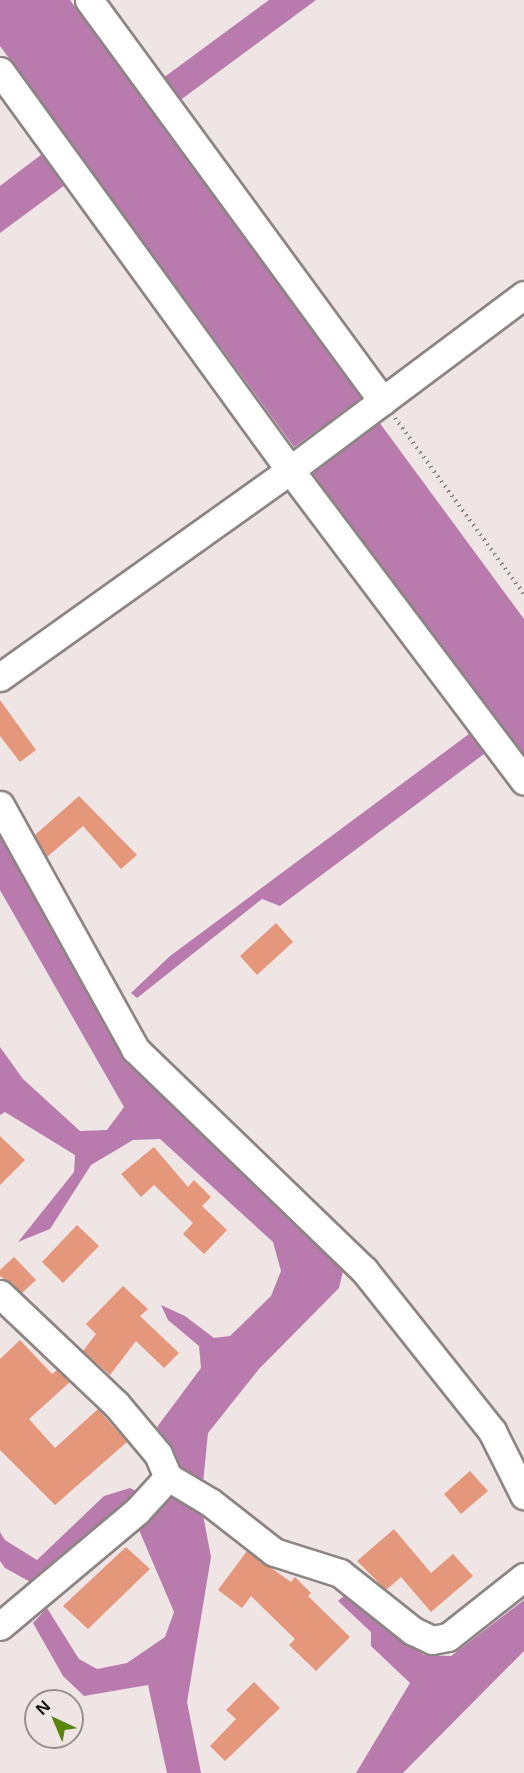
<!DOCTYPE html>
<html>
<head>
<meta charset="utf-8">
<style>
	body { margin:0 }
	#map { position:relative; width:524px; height:1773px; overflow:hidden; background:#efe5e5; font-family:"Noto Sans",sans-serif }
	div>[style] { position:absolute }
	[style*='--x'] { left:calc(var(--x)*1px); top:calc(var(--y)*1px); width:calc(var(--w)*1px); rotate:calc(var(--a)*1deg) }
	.water>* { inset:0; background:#b97bad }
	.building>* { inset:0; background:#e5977b }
	.path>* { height:4px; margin-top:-2px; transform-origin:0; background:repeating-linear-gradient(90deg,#857e7e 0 1.5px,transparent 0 6px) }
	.roads { filter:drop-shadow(2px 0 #8d8484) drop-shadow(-2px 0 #8d8484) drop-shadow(0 2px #8d8484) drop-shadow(0 -2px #8d8484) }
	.minor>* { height:27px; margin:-13.5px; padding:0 13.5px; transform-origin:13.5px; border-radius:13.5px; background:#fff }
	span { translate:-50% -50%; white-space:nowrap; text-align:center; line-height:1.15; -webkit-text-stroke:4.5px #efe5e5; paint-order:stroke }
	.north { position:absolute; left:24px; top:1689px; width:60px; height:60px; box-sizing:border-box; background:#efe5e5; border:2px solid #968f8f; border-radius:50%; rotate:316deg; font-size:16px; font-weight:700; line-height:24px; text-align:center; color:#100d0d }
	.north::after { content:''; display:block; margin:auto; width:21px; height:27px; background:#588412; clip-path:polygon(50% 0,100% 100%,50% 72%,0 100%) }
</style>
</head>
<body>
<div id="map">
	<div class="water">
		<div style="clip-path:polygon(0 0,70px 0,361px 398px,332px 420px,348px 444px,379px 422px,524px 619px,524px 759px,311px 471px,339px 450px,322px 427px,294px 447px,0 46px)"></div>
		<div style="clip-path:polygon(269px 0,316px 0,175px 104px,159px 81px)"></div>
		<div style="clip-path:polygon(46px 151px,69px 182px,0 233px,0 186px)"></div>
		<div style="clip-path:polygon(473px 731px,488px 751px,280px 906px,262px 899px,137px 998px,131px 993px,170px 956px)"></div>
		<div style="clip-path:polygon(0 832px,72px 963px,143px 1072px,344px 1267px,339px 1288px,259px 1369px,208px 1433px,201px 1504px,211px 1557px,187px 1702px,201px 1773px,167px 1773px,148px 1685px,84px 1696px,63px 1676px,33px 1623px,47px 1608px,79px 1659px,97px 1669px,127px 1663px,165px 1637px,174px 1612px,139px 1530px,158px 1511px,179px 1468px,157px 1427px,201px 1368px,199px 1346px,168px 1320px,161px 1305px,185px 1316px,214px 1338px,230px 1336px,271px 1296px,281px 1271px,273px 1242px,160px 1139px,133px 1140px,91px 1165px,50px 1229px,18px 1242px,74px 1172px,75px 1155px,5px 1112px,0 1115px,0 1047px,23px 1079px,80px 1131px,107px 1130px,124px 1107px,0 890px)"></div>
		<div style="clip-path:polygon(130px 1488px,142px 1494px,34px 1584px,5px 1568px,0 1561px,0 1532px,5px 1540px,37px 1560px,104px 1496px)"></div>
		<div style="clip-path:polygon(345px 1595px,424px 1655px,451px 1656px,524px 1600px,524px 1651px,403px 1773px,356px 1773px,410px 1683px,371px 1646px,371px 1632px,338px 1601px)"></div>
	</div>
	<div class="building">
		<div style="clip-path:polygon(0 700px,36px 750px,20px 762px,0 736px)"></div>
		<div style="clip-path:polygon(79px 796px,137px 855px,121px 869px,83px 826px,47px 857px,35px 835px)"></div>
		<div style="clip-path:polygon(276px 923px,293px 942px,257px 975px,240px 956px)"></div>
		<div style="clip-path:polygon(0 1136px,25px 1160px,0 1185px)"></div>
		<div style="clip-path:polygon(154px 1147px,188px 1187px,194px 1180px,211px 1197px,202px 1206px,227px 1230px,204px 1254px,183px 1234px,193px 1223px,154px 1185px,141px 1197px,121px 1174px)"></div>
		<div style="clip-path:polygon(77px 1225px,99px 1246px,63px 1283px,42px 1262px)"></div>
		<div style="clip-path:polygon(14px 1257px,36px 1280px,22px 1293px,0 1276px,0 1270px)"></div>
		<div style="clip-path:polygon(123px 1286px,148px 1309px,140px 1316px,179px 1353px,164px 1368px,136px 1341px,110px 1375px,83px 1351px,96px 1334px,86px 1324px)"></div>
		<div style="clip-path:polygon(20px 1340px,52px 1374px,57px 1370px,70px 1382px,29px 1419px,55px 1448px,98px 1409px,127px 1442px,55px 1505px,0 1450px,0 1359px)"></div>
		<div style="clip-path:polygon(470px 1471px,488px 1491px,461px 1514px,444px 1494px)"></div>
		<div style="clip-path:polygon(394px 1529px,431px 1573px,453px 1554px,473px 1576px,431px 1612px,401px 1577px,386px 1590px,357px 1561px)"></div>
		<div style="clip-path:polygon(126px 1547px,150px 1569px,88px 1629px,63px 1606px)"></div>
		<div style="clip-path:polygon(247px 1551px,291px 1582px,295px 1577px,311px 1593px,308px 1596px,350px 1637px,316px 1671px,289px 1645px,295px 1639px,251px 1596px,242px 1608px,218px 1590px)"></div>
		<div style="clip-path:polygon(254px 1682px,280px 1708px,225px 1761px,210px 1746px,236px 1719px,226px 1710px)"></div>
	</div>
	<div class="path">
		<div style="--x:395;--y:418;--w:218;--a:53.8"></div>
	</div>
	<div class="roads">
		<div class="minor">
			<div style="--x:89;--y:0;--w:497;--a:53.8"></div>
			<div style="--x:0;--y:71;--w:493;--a:54"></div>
			<div style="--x:290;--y:470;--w:389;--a:53"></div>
			<div style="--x:0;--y:677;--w:356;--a:-35.5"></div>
			<div style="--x:290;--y:470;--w:292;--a:-36.8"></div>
			<div style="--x:0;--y:805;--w:279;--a:61"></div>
			<div style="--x:135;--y:1049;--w:318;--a:44"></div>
			<div style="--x:364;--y:1270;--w:206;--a:51.5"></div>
			<div style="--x:492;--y:1431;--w:72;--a:63.4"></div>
			<div style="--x:0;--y:1294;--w:160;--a:43.5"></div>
			<div style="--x:116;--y:1404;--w:65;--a:50"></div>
			<div style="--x:158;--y:1454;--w:25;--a:67"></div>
			<div style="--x:168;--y:1477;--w:49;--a:30.8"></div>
			<div style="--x:210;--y:1502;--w:81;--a:38"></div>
			<div style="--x:274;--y:1552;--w:69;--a:17.7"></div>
			<div style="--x:340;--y:1573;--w:93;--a:38.5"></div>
			<div style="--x:413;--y:1631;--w:21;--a:25"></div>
			<div style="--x:432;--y:1640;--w:16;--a:-11"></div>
			<div style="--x:448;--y:1637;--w:97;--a:-38.3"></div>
			<div style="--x:0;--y:1626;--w:179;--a:-40"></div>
			<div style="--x:137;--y:1511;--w:46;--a:-47.6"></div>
		</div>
	</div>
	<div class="north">N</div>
</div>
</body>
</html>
